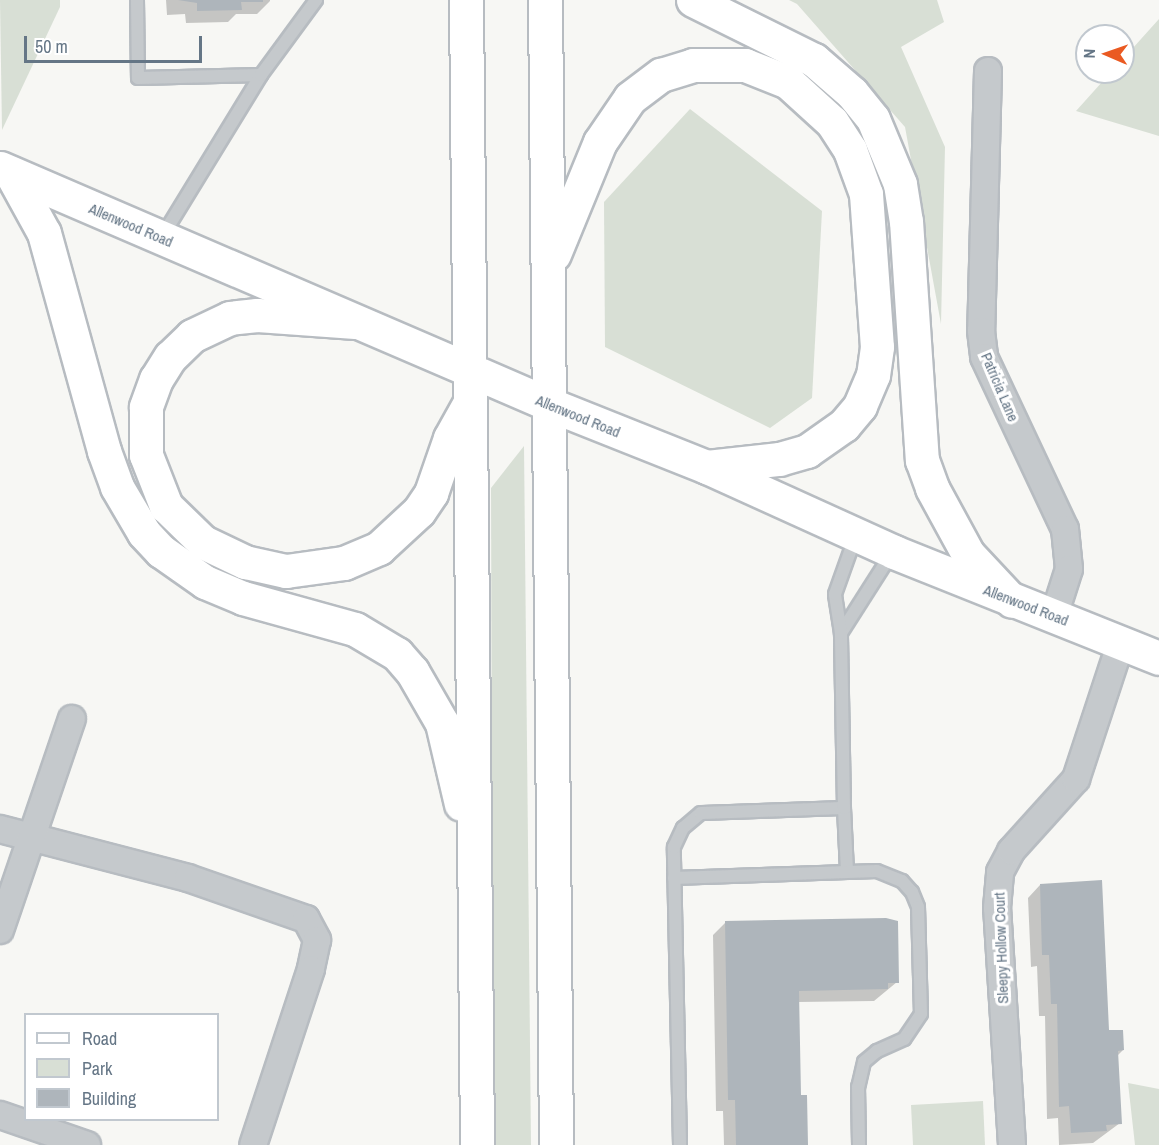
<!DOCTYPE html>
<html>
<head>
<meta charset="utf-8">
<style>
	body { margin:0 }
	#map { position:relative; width:1159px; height:1145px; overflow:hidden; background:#f7f7f4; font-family:"Archivo Narrow",sans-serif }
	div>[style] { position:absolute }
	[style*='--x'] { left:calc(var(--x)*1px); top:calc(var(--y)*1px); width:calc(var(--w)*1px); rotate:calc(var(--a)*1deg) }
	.green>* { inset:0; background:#d8dfd5 }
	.shadow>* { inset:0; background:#0003 }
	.building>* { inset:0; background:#aeb5bb }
	.roads { filter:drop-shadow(2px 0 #b7bcc1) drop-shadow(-2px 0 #b7bcc1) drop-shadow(0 2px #b7bcc1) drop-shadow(0 -2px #b7bcc1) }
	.lane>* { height:12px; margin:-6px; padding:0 6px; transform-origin:6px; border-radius:6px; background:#c5c9cc }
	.street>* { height:26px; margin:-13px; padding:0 13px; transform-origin:13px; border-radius:13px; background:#c5c9cc }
	.secondary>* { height:33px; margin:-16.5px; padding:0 16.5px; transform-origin:16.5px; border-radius:16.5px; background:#fff }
	.highway>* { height:33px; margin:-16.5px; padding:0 16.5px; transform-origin:16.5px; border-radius:16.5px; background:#fff }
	span { translate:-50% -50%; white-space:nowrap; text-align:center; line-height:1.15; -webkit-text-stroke:6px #fff; paint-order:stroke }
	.street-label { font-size:15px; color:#657686 }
	.legend { position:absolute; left:24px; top:1013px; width:195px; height:108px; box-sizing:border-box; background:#fff; border:2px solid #c1c8cf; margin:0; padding:8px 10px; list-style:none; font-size:18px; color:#657686 }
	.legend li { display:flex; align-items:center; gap:12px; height:30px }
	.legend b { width:30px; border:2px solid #c1c8cf }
	.north { position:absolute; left:1075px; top:24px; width:60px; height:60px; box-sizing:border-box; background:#fff; border:2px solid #c1c8cf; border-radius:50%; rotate:272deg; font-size:16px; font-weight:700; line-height:24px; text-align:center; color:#657686 }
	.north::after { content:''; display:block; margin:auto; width:21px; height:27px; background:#ea5a22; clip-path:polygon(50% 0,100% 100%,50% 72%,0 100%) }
	.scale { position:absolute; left:24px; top:36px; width:178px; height:27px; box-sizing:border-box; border:3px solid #657686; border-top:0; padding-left:8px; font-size:18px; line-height:21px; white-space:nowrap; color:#657686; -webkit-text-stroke:4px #fff; paint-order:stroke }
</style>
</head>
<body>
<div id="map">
	<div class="green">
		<div style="clip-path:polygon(0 0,60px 0,60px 7px,2px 130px)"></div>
		<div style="clip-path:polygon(789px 0,937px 0,944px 22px,901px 47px,945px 147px,941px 324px,905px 127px,797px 4px)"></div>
		<div style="clip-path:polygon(1159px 19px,1159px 136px,1076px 111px,1111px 72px,1123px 72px,1123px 59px)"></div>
		<div style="clip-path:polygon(690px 109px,822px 211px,812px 398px,770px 428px,605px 347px,604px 202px)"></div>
		<div style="clip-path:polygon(524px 446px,531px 1145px,493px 1145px,491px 488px)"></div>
		<div style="clip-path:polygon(1128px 1083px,1159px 1089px,1159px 1145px,1135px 1145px)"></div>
		<div style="clip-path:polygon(983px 1101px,985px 1145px,913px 1145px,911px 1105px)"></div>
	</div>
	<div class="shadow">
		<div style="clip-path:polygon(166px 0,270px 0,270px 1px,257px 14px,236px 14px,228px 22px,186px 23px,185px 14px,167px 15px)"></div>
		<div style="clip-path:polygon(1040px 885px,1108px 1032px,1123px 1050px,1117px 1056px,1120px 1123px,1093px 1143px,1059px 1145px,1058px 1118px,1047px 1119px,1045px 1016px,1039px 1016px,1037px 966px,1031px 967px,1028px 898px)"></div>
		<div style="clip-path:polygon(725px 923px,897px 982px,874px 1001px,798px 1002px,800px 1097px,806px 1145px,724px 1145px,723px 1111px,716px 1111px,713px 935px)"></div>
	</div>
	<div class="building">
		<div style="clip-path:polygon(178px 0,263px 0,263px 2px,241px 2px,242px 10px,197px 11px,197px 3px)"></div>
		<div style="clip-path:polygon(1102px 880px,1109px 1030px,1123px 1030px,1124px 1050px,1118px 1051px,1122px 1124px,1106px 1125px,1107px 1131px,1071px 1133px,1069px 1106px,1059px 1107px,1057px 1004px,1051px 1004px,1049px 955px,1042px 955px,1040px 884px)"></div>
		<div style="clip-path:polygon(886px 918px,898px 921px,899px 983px,888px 983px,888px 989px,799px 991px,801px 1095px,807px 1095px,808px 1145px,736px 1145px,735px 1100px,728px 1100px,725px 921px)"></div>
	</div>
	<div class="roads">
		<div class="lane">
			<div style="--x:137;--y:0;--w:78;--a:89.3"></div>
			<div style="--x:138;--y:78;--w:123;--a:-1.4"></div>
			<div style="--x:261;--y:75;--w:188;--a:121.5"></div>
			<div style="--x:261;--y:75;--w:93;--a:-53.7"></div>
			<div style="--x:841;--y:633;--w:95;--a:-57.5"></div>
			<div style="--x:844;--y:808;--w:63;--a:87.3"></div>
			<div style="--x:674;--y:878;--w:203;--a:-2"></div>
			<div style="--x:877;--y:871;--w:27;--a:22"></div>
			<div style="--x:902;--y:881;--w:15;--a:48"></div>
			<div style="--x:912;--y:892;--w:16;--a:68"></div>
			<div style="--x:918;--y:907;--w:107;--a:88.4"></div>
			<div style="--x:921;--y:1014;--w:30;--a:124"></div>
			<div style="--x:904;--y:1039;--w:30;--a:156"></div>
			<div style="--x:877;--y:1051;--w:17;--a:140"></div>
			<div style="--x:864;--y:1062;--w:26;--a:103"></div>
			<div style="--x:858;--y:1087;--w:58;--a:89"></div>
			<div style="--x:680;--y:1145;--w:298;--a:-91.2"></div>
			<div style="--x:674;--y:847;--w:21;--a:-65"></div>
			<div style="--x:683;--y:828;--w:23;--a:-40"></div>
			<div style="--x:701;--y:813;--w:143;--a:-2"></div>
			<div style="--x:844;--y:808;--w:175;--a:-91"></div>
			<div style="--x:841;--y:633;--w:39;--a:-99"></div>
			<div style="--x:835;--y:594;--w:63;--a:-70.4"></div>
		</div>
		<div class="street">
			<div style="--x:988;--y:71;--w:260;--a:91.5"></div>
			<div style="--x:981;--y:331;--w:26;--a:83"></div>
			<div style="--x:984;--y:357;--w:190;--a:64.8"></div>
			<div style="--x:1065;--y:529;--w:40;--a:84.3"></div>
			<div style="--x:1069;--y:569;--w:49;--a:107.7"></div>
			<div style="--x:0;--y:829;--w:194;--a:14.6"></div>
			<div style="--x:188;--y:878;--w:125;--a:19.2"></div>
			<div style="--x:306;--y:919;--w:24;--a:62"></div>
			<div style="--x:317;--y:940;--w:30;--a:102"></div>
			<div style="--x:311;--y:969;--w:185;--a:108.2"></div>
			<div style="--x:0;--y:930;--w:223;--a:-71.2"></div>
			<div style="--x:0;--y:1115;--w:92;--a:19"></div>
			<div style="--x:1012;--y:1145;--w:237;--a:-93.6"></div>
			<div style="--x:997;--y:908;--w:36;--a:-85"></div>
			<div style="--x:1000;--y:872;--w:24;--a:-62"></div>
			<div style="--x:1011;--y:851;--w:97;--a:-47.9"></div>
			<div style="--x:1076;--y:779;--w:144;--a:-71.8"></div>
		</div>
		<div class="secondary">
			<div style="--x:0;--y:168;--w:600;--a:23.27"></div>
			<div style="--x:551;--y:405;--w:168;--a:21.7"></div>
			<div style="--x:707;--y:467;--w:205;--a:24.4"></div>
			<div style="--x:894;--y:552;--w:285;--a:21.8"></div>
		</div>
		<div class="highway">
			<div style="--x:466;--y:0;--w:1145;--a:89.45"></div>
			<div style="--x:545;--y:0;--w:1145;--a:89.45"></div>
			<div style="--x:693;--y:0;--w:135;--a:26.4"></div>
			<div style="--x:814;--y:60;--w:50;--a:41"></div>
			<div style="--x:852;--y:93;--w:33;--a:51"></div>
			<div style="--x:873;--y:119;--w:70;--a:67.4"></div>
			<div style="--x:900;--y:184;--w:37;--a:81"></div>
			<div style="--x:906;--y:221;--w:240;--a:86.2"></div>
			<div style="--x:922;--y:460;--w:30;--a:70"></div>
			<div style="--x:932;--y:488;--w:75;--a:61.4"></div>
			<div style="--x:968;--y:554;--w:64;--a:46.9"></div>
			<div style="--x:11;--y:173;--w:68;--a:61.2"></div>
			<div style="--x:44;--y:233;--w:226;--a:74.6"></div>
			<div style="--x:104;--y:451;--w:38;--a:70"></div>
			<div style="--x:117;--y:487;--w:53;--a:59.6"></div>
			<div style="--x:144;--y:533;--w:25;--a:47"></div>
			<div style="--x:161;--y:551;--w:54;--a:35.2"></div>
			<div style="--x:205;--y:582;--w:41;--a:22.8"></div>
			<div style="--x:243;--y:598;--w:116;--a:15.5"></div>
			<div style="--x:355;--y:629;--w:49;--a:30.8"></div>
			<div style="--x:397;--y:654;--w:23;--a:49"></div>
			<div style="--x:412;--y:671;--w:60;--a:60"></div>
			<div style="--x:442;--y:723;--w:83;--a:76.8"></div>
			<div style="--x:554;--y:254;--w:121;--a:-67.7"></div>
			<div style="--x:600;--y:142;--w:53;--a:-55.7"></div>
			<div style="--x:630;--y:98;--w:39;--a:-37"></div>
			<div style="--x:661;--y:75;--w:34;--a:-17"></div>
			<div style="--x:693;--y:65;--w:52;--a:0"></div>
			<div style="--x:745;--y:65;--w:46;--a:21.6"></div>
			<div style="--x:788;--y:82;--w:59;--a:42.3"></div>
			<div style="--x:832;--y:122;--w:33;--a:57"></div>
			<div style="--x:850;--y:150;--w:47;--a:70"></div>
			<div style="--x:866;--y:194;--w:153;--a:85.9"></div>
			<div style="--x:877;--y:347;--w:28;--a:98"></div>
			<div style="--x:873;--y:375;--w:34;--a:113"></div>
			<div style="--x:860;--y:406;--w:25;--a:130"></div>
			<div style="--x:844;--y:425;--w:45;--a:144.9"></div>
			<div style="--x:807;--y:451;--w:29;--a:164"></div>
			<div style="--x:779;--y:459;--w:72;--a:173.7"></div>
			<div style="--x:355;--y:322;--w:98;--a:-175.9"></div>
			<div style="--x:257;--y:315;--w:27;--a:174"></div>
			<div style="--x:230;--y:318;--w:42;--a:154.7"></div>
			<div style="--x:192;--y:336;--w:30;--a:136"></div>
			<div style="--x:170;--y:357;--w:26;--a:122"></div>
			<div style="--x:156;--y:379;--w:30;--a:110"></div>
			<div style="--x:146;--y:407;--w:48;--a:90"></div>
			<div style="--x:146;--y:455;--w:55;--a:68.6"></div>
			<div style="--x:166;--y:506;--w:52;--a:44.2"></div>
			<div style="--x:203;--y:542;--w:47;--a:25.5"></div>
			<div style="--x:245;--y:562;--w:42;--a:12.4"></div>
			<div style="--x:286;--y:571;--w:59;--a:-7.9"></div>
			<div style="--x:344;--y:563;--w:38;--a:-23"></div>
			<div style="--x:379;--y:548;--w:54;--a:-42.8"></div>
			<div style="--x:419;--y:511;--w:22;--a:-56"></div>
			<div style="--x:431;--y:493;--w:58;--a:-70.9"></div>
			<div style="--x:450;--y:438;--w:41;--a:-60.9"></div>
		</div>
	</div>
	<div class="street-label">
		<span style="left:131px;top:225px;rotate:23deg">Allenwood Road</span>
		<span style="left:1000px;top:387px;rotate:67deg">Patricia Lane</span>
		<span style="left:578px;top:416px;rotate:22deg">Allenwood Road</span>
		<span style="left:1026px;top:605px;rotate:21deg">Allenwood Road</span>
		<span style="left:1001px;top:948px;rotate:-92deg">Sleepy Hollow Court</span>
	</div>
	<ul class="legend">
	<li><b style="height:8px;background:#fff"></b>Road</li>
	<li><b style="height:16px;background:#d8dfd5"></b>Park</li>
	<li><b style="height:16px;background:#aeb5bb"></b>Building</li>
	</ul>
	<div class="north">N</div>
	<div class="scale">50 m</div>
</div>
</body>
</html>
